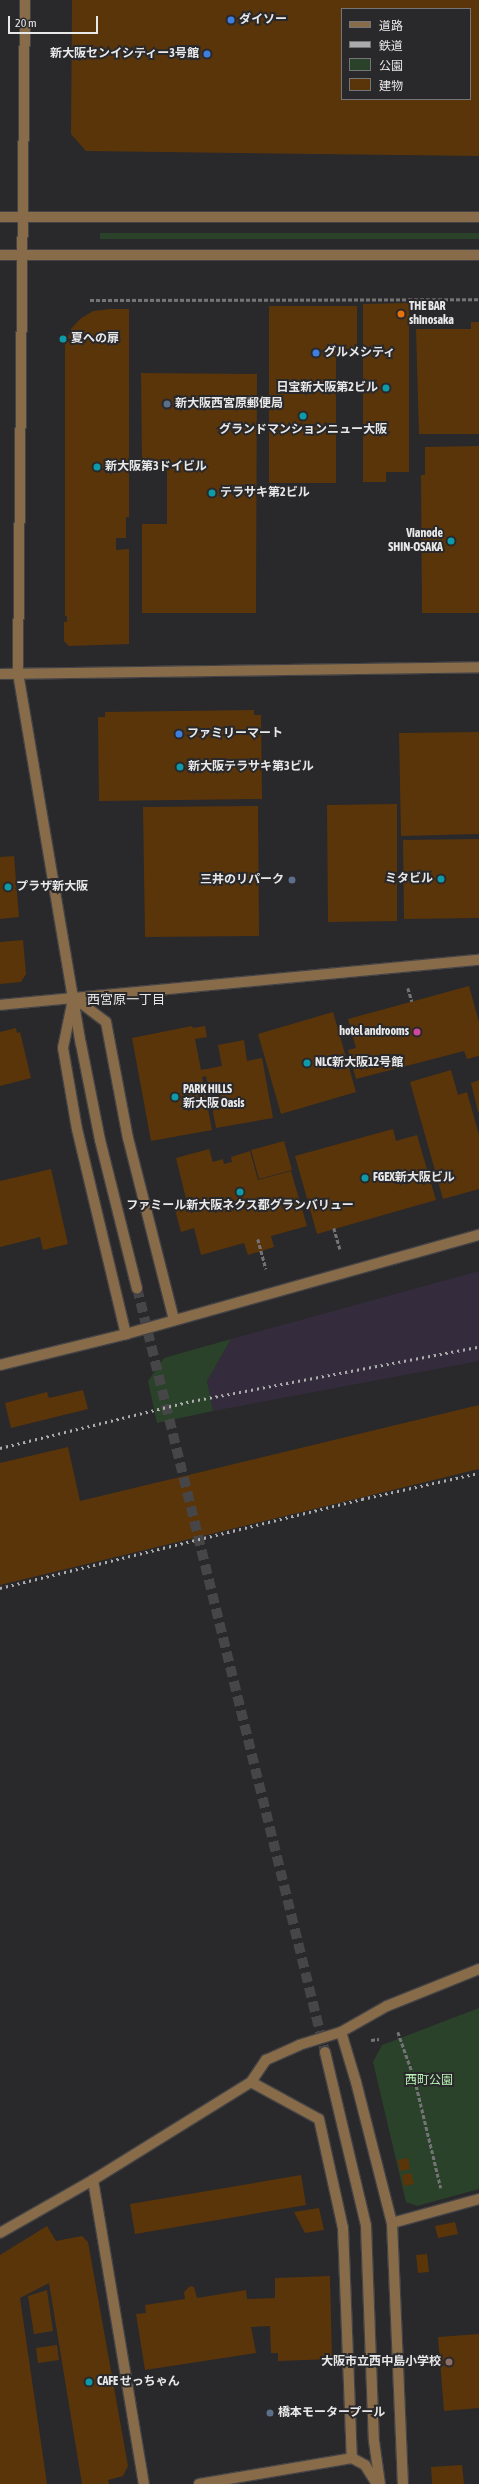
<!DOCTYPE html>
<html>
<head>
<meta charset="utf-8">
<style>
	body { margin:0 }
	#map { position:relative; width:479px; height:2484px; overflow:hidden; background:#29282b; font-family:"Asap Condensed","Noto Sans JP",sans-serif }
	div>[style] { position:absolute }
	[style*='--x'] { left:calc(var(--x)*1px); top:calc(var(--y)*1px); width:calc(var(--w)*1px); rotate:calc(var(--a)*1deg) }
	.industrial>* { inset:0; background:#342c3c }
	.green>* { inset:0; background:#2b422a }
	.building>* { inset:0; background:#5a350a }
	.minor-tunnel>* { height:10px; margin-top:-5px; transform-origin:0; background:repeating-linear-gradient(90deg,#464548 0 10px,transparent 0 15px) }
	.path>* { height:2.5px; margin-top:-1.25px; transform-origin:0; background:repeating-linear-gradient(90deg,#747476 0 4px,transparent 0 6px) }
	.roads { filter:drop-shadow(1px 0 #444346) drop-shadow(-1px 0 #444346) drop-shadow(0 1px #444346) drop-shadow(0 -1px #444346) }
	.minor>* { height:10px; margin:-5px; padding:0 5px; transform-origin:5px; border-radius:5px; background:#886c49 }
	.rail>* { height:3px; margin-top:-1.5px; transform-origin:0; background:repeating-linear-gradient(90deg,#ababac 0 2px,transparent 0 6px) }
	.dots>* { width:11px; height:11px; translate:-50% -50%; box-sizing:border-box; border:2px solid #29282b; border-radius:50% }
	span { translate:-50% -50%; white-space:nowrap; text-align:center; line-height:1.15; -webkit-text-stroke:4px #29282b; paint-order:stroke }
	.poi-label { font-size:12px; color:#e8e8e9; font-weight:700 }
	.left { translate:0 -50%; text-align:left }
	.right { translate:-100% -50%; text-align:right }
	.park-label { font-size:12px; color:#b8f4b4 }
	.neighbourhood-label { font-size:13px; color:#e8e8e9 }
	.legend { position:absolute; left:341px; top:8px; width:130px; height:92px; box-sizing:border-box; background:#29282b; border:1px solid #757577; margin:0; padding:5px 7px; list-style:none; font-size:12px; color:#e8e8e9 }
	.legend li { display:flex; align-items:center; gap:8px; height:20px }
	.legend b { width:20px; border:1px solid #757577 }
	.scale { position:absolute; left:8px; top:16px; width:90px; height:18px; box-sizing:border-box; border:2px solid #e8e8e9; border-top:0; padding-left:5px; font-size:12px; line-height:14px; white-space:nowrap; color:#e8e8e9; -webkit-text-stroke:3px #29282b; paint-order:stroke }
</style>
</head>
<body>
<div id="map">
	<div class="industrial">
		<div style="clip-path:polygon(479px 1271px,479px 1361px,213px 1411px,207px 1381px,231px 1339px)"></div>
	</div>
	<div class="green">
		<div style="clip-path:polygon(100px 233px,479px 233px,479px 239px,100px 239px)"></div>
		<div style="clip-path:polygon(231px 1339px,207px 1381px,213px 1411px,157px 1423px,148px 1381px,164px 1358px)"></div>
		<div style="clip-path:polygon(479px 2008px,479px 2189px,417px 2206px,406px 2202px,373px 2062px,382px 2045px)"></div>
	</div>
	<div class="building">
		<div style="clip-path:polygon(evenodd,72px 0,479px 0,479px 156px,86px 151px,71px 134px,72px 0,342px 9px,470px 9px,470px 99px,342px 99px,342px 9px)"></div>
		<div style="clip-path:polygon(409px 303px,409px 472px,386px 472px,386px 482px,363px 482px,363px 304px)"></div>
		<div style="clip-path:polygon(269px 306px,357px 306px,357px 349px,336px 349px,336px 483px,269px 483px)"></div>
		<div style="clip-path:polygon(110px 309px,129px 309px,129px 517px,126px 517px,126px 538px,116px 538px,116px 550px,129px 549px,129px 644px,69px 646px,64px 641px,64px 622px,67px 622px,67px 616px,65px 616px,65px 345px,71px 329px,80px 319px,93px 311px)"></div>
		<div style="clip-path:polygon(471px 322px,479px 322px,479px 434px,419px 434px,416px 329px,471px 329px)"></div>
		<div style="clip-path:polygon(141px 373px,257px 374px,256px 613px,142px 613px,142px 524px,167px 524px,167px 463px,142px 463px)"></div>
		<div style="clip-path:polygon(479px 446px,479px 613px,422px 613px,421px 475px,425px 475px,425px 447px)"></div>
		<div style="clip-path:polygon(254px 710px,254px 715px,261px 715px,262px 799px,99px 801px,98px 717px,105px 717px,105px 712px)"></div>
		<div style="clip-path:polygon(479px 732px,479px 834px,401px 836px,399px 733px)"></div>
		<div style="clip-path:polygon(397px 804px,397px 921px,328px 922px,327px 805px)"></div>
		<div style="clip-path:polygon(258px 806px,259px 936px,145px 937px,143px 807px)"></div>
		<div style="clip-path:polygon(479px 839px,479px 918px,404px 919px,403px 840px)"></div>
		<div style="clip-path:polygon(14px 856px,19px 917px,0 919px,0 857px)"></div>
		<div style="clip-path:polygon(23px 940px,26px 974px,21px 982px,0 984px,0 942px)"></div>
		<div style="clip-path:polygon(469px 986px,479px 1022px,479px 1056px,467px 1059px,464px 1051px,356px 1079px,348px 1050px,356px 1048px,348px 1019px)"></div>
		<div style="clip-path:polygon(333px 1012px,356px 1092px,281px 1114px,258px 1034px)"></div>
		<div style="clip-path:polygon(192px 1026px,193px 1028px,205px 1026px,207px 1037px,195px 1039px,201px 1070px,222px 1066px,218px 1045px,244px 1040px,247px 1061px,262px 1058px,273px 1118px,216px 1128px,206px 1076px,202px 1077px,212px 1130px,151px 1141px,132px 1038px)"></div>
		<div style="clip-path:polygon(16px 1028px,17px 1033px,20px 1032px,31px 1078px,0 1086px,0 1032px)"></div>
		<div style="clip-path:polygon(451px 1070px,458px 1095px,467px 1092px,479px 1135px,479px 1189px,443px 1199px,410px 1082px)"></div>
		<div style="clip-path:polygon(479px 1080px,479px 1112px,478px 1112px,471px 1083px)"></div>
		<div style="clip-path:polygon(393px 1129px,396px 1141px,417px 1135px,436px 1200px,317px 1234px,295px 1156px)"></div>
		<div style="clip-path:polygon(284px 1141px,292px 1170px,259px 1179px,251px 1150px)"></div>
		<div style="clip-path:polygon(209px 1149px,213px 1162px,223px 1159px,224px 1164px,232px 1162px,231px 1157px,250px 1151px,258px 1180px,291px 1171px,307px 1226px,271px 1236px,274px 1247px,248px 1255px,244px 1243px,201px 1255px,194px 1228px,181px 1232px,174px 1206px,187px 1203px,176px 1158px)"></div>
		<div style="clip-path:polygon(51px 1169px,68px 1244px,43px 1250px,40px 1237px,0 1247px,0 1181px)"></div>
		<div style="clip-path:polygon(83px 1390px,88px 1409px,11px 1428px,5px 1403px,47px 1392px,49px 1398px)"></div>
		<div style="clip-path:polygon(479px 1405px,479px 1469px,0 1585px,0 1463px,68px 1447px,80px 1501px)"></div>
		<div style="clip-path:polygon(408px 2158px,410px 2169px,400px 2171px,398px 2160px)"></div>
		<div style="clip-path:polygon(411px 2173px,414px 2184px,404px 2186px,402px 2175px)"></div>
		<div style="clip-path:polygon(301px 2175px,306px 2205px,135px 2234px,130px 2204px)"></div>
		<div style="clip-path:polygon(319px 2208px,324px 2230px,305px 2233px,294px 2212px)"></div>
		<div style="clip-path:polygon(455px 2222px,458px 2234px,438px 2238px,435px 2226px)"></div>
		<div style="clip-path:polygon(47px 2226px,56px 2241px,82px 2236px,88px 2242px,128px 2466px,123px 2476px,108px 2480px,109px 2484px,82px 2484px,49px 2283px,20px 2298px,47px 2484px,0 2484px,0 2255px)"></div>
		<div style="clip-path:polygon(427px 2254px,429px 2272px,418px 2273px,416px 2255px)"></div>
		<div style="clip-path:polygon(330px 2276px,332px 2359px,278px 2361px,278px 2353px,271px 2353px,270px 2326px,251px 2327px,256px 2353px,145px 2370px,136px 2314px,146px 2313px,145px 2305px,185px 2299px,184px 2292px,190px 2286px,194px 2287px,197px 2298px,246px 2290px,247px 2299px,275px 2298px,275px 2278px)"></div>
		<div style="clip-path:polygon(47px 2290px,53px 2331px,34px 2334px,28px 2296px)"></div>
		<div style="clip-path:polygon(479px 2334px,479px 2408px,444px 2411px,438px 2337px)"></div>
		<div style="clip-path:polygon(57px 2345px,59px 2360px,38px 2363px,36px 2348px)"></div>
		<div style="clip-path:polygon(462px 2465px,464px 2484px,432px 2484px,431px 2467px)"></div>
	</div>
	<div class="minor-tunnel">
		<div style="--x:137;--y:1288;--w:787;--a:76.18"></div>
	</div>
	<div class="path">
		<div style="--x:90;--y:300;--w:389;--a:-0.1"></div>
		<div style="--x:408;--y:988;--w:14;--a:73"></div>
		<div style="--x:334;--y:1228;--w:22;--a:74"></div>
		<div style="--x:258;--y:1239;--w:31;--a:75"></div>
		<div style="--x:398;--y:2032;--w:51;--a:70.5"></div>
		<div style="--x:415;--y:2080;--w:111;--a:76.5"></div>
		<div style="--x:371;--y:2040;--w:8;--a:-7"></div>
	</div>
	<div class="roads">
		<div class="minor">
			<div style="--x:25;--y:0;--w:673;--a:90.6"></div>
			<div style="--x:18;--y:673;--w:376;--a:80.4"></div>
			<div style="--x:81;--y:1044;--w:98;--a:78.8"></div>
			<div style="--x:100;--y:1140;--w:153;--a:76"></div>
			<div style="--x:0;--y:217;--w:479;--a:0"></div>
			<div style="--x:0;--y:255;--w:479;--a:0"></div>
			<div style="--x:0;--y:674;--w:479;--a:-0.8"></div>
			<div style="--x:73;--y:997;--w:41;--a:37.1"></div>
			<div style="--x:106;--y:1022;--w:118;--a:79.3"></div>
			<div style="--x:128;--y:1138;--w:188;--a:75.8"></div>
			<div style="--x:72;--y:1004;--w:45;--a:101.6"></div>
			<div style="--x:63;--y:1048;--w:82;--a:80.2"></div>
			<div style="--x:77;--y:1129;--w:211;--a:76.6"></div>
			<div style="--x:0;--y:1005;--w:481;--a:-5.4"></div>
			<div style="--x:0;--y:1365;--w:130;--a:-13.8"></div>
			<div style="--x:126;--y:1334;--w:367;--a:-15.7"></div>
			<div style="--x:341;--y:2032;--w:52;--a:73.3"></div>
			<div style="--x:356;--y:2082;--w:146;--a:75.7"></div>
			<div style="--x:392;--y:2223;--w:261;--a:87.6"></div>
			<div style="--x:325;--y:2052;--w:179;--a:76.7"></div>
			<div style="--x:366;--y:2226;--w:215;--a:87.9"></div>
			<div style="--x:374;--y:2441;--w:43;--a:82.1"></div>
			<div style="--x:251;--y:2082;--w:77;--a:28.6"></div>
			<div style="--x:319;--y:2119;--w:112;--a:77.6"></div>
			<div style="--x:343;--y:2228;--w:230;--a:87.8"></div>
			<div style="--x:93;--y:2180;--w:308;--a:80.5"></div>
			<div style="--x:392;--y:2223;--w:90;--a:-15.4"></div>
			<div style="--x:0;--y:2233;--w:107;--a:-29.7"></div>
			<div style="--x:93;--y:2180;--w:186;--a:-31.8"></div>
			<div style="--x:251;--y:2082;--w:27;--a:-56"></div>
			<div style="--x:266;--y:2060;--w:36;--a:-24"></div>
			<div style="--x:299;--y:2045;--w:44;--a:-17.2"></div>
			<div style="--x:341;--y:2032;--w:53;--a:-29.5"></div>
			<div style="--x:387;--y:2006;--w:99;--a:-21.9"></div>
			<div style="--x:199;--y:2484;--w:155;--a:-9.6"></div>
			<div style="--x:352;--y:2458;--w:15;--a:28"></div>
			<div style="--x:365;--y:2465;--w:22;--a:58"></div>
		</div>
	</div>
	<div class="rail">
		<div style="--x:0;--y:1448;--w:198;--a:-13.8"></div>
		<div style="--x:192;--y:1401;--w:292;--a:-10.7"></div>
		<div style="--x:0;--y:1588;--w:373;--a:-13.8"></div>
		<div style="--x:362;--y:1499;--w:120;--a:-12.5"></div>
	</div>
	<div class="dots">
		<div style="left:231px;top:20px;background:#3f7fe0"></div>
		<div style="left:207px;top:54px;background:#3f7fe0"></div>
		<div style="left:401px;top:314px;background:#e8710a"></div>
		<div style="left:63px;top:339px;background:#0f9aa8"></div>
		<div style="left:316px;top:353px;background:#3f7fe0"></div>
		<div style="left:386px;top:388px;background:#0f9aa8"></div>
		<div style="left:167px;top:404px;background:#5c6f8a"></div>
		<div style="left:303px;top:416px;background:#0f9aa8"></div>
		<div style="left:97px;top:467px;background:#0f9aa8"></div>
		<div style="left:212px;top:493px;background:#0f9aa8"></div>
		<div style="left:451px;top:541px;background:#0f9aa8"></div>
		<div style="left:179px;top:734px;background:#3f7fe0"></div>
		<div style="left:180px;top:767px;background:#0f9aa8"></div>
		<div style="left:441px;top:879px;background:#0f9aa8"></div>
		<div style="left:292px;top:880px;background:#5c6f8a"></div>
		<div style="left:8px;top:887px;background:#0f9aa8"></div>
		<div style="left:417px;top:1032px;background:#d1479c"></div>
		<div style="left:307px;top:1063px;background:#0f9aa8"></div>
		<div style="left:175px;top:1097px;background:#0f9aa8"></div>
		<div style="left:365px;top:1178px;background:#0f9aa8"></div>
		<div style="left:240px;top:1192px;background:#0f9aa8"></div>
		<div style="left:449px;top:2362px;background:#8d6e63"></div>
		<div style="left:89px;top:2382px;background:#0f9aa8"></div>
		<div style="left:270px;top:2413px;background:#5c6f8a"></div>
	</div>
	<div class="poi-label">
		<span class="left" style="left:239px;top:20px">ダイソー</span>
		<span class="right" style="left:199px;top:54px">新大阪センイシティー3号館</span>
		<span class="left" style="left:409px;top:314px">THE BAR<br>shinosaka</span>
		<span class="left" style="left:71px;top:339px">夏への扉</span>
		<span class="left" style="left:324px;top:353px">グルメシティ</span>
		<span class="right" style="left:378px;top:388px">日宝新大阪第2ビル</span>
		<span class="left" style="left:175px;top:404px">新大阪西宮原郵便局</span>
		<span style="left:303px;top:430px">グランドマンションニュー大阪</span>
		<span class="left" style="left:105px;top:467px">新大阪第3ドイビル</span>
		<span class="left" style="left:220px;top:493px">テラサキ第2ビル</span>
		<span class="right" style="left:443px;top:541px">Vianode<br>SHIN-OSAKA</span>
		<span class="left" style="left:187px;top:734px">ファミリーマート</span>
		<span class="left" style="left:188px;top:767px">新大阪テラサキ第3ビル</span>
		<span class="right" style="left:433px;top:879px">ミタビル</span>
		<span class="right" style="left:284px;top:880px">三井のリパーク</span>
		<span class="left" style="left:16px;top:887px">プラザ新大阪</span>
		<span class="right" style="left:409px;top:1032px">hotel androoms</span>
		<span class="left" style="left:315px;top:1063px">NLC新大阪12号館</span>
		<span class="left" style="left:183px;top:1097px">PARK HILLS<br>新大阪 Oasis</span>
		<span class="left" style="left:373px;top:1178px">FGEX新大阪ビル</span>
		<span style="left:240px;top:1206px">ファミール新大阪ネクス都グランバリュー</span>
		<span class="right" style="left:441px;top:2362px">大阪市立西中島小学校</span>
		<span class="left" style="left:97px;top:2382px">CAFE せっちゃん</span>
		<span class="left" style="left:278px;top:2413px">橋本モータープール</span>
	</div>
	<div class="park-label">
		<span style="left:429px;top:2081px">西町公園</span>
	</div>
	<div class="neighbourhood-label">
		<span style="left:126px;top:1000px">西宮原一丁目</span>
	</div>
	<ul class="legend">
	<li><b style="height:5px;background:#886c49"></b>道路</li>
	<li><b style="height:5px;background:#ababac"></b>鉄道</li>
	<li><b style="height:11px;background:#2b422a"></b>公園</li>
	<li><b style="height:11px;background:#5a350a"></b>建物</li>
	</ul>
	<div class="scale">20 m</div>
</div>
</body>
</html>
